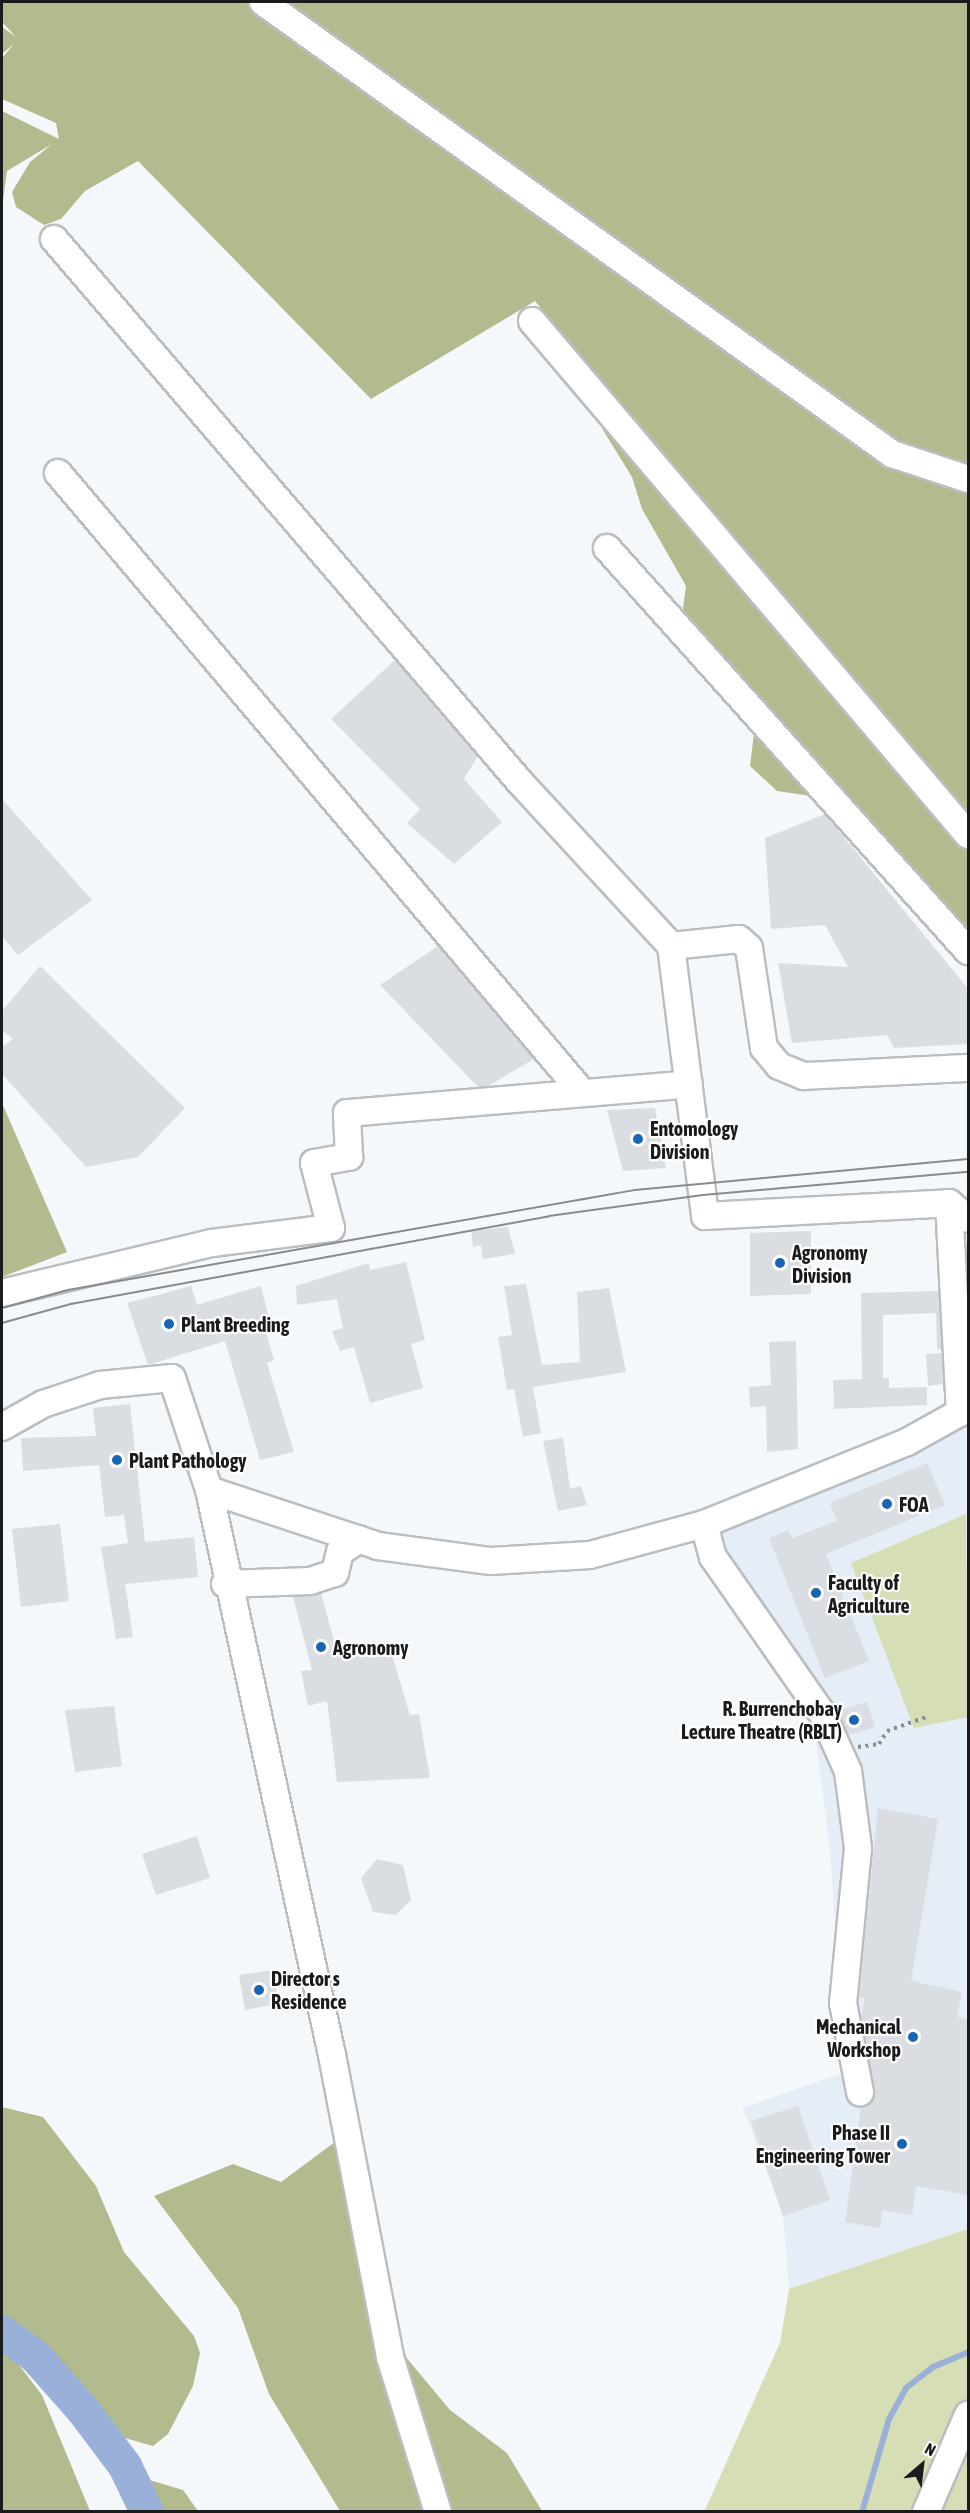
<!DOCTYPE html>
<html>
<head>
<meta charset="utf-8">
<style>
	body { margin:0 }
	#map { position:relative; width:970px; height:2513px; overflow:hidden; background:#f5f8fb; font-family:"Asap Condensed",sans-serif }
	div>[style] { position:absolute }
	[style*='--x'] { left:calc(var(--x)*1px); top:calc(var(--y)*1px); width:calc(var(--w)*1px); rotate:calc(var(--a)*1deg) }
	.built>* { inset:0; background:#e5edf7 }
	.green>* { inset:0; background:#d5deb4 }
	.forest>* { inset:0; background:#b2bb8d }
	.stream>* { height:6px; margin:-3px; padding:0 3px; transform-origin:3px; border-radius:3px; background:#99b1d8 }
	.river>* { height:34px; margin:-17px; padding:0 17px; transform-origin:17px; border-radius:17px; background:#99b1d8 }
	.building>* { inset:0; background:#dadde1 }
	.path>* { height:4px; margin-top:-2px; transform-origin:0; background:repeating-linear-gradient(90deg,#8b8d8f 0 3px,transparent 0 7.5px) }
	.roads { filter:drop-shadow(2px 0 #bbbec1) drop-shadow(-2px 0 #bbbec1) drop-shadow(0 2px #bbbec1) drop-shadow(0 -2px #bbbec1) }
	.minor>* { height:26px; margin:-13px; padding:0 13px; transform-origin:13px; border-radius:13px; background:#fff }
	.tram>* { height:1.5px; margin:-0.75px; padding:0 0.75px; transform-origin:0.75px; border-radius:0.75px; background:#898b8d }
	.dots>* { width:16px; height:16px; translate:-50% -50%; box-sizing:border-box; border:3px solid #fff; border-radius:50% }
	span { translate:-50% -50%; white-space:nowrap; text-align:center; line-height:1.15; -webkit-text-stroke:4.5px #fff; paint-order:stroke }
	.poi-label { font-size:20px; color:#1a1b1c; font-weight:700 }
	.left { translate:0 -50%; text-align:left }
	.right { translate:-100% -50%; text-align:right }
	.frame { position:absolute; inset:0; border:3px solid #1a1b1c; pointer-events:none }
	.north { position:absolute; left:892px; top:2435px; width:60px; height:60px; -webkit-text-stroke:4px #fff; paint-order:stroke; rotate:28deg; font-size:16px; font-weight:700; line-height:24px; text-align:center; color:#1a1b1c }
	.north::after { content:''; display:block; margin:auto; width:21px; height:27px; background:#1a1b1c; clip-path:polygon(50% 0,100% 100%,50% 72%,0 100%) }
</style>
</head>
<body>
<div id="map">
	<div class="built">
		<div style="clip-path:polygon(968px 1418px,968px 2229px,789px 2289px,783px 2216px,743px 2108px,845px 2072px,830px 1849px,814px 1726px,696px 1545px)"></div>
	</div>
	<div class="green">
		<div style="clip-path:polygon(966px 1514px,968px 1717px,914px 1728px,851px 1563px)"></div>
		<div style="clip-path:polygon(968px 2229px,968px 2511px,704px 2512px,780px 2343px,789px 2289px)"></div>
	</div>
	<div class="forest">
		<div style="clip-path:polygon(2px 2px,968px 2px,968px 957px,839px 813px,811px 796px,777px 791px,750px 766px,754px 733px,719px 690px,681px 623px,686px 586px,642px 509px,632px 477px,603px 430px,579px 367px,583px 359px,535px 301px,371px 399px,138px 161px,85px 191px,61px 219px,44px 225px,16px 207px,12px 192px,30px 162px,52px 144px,7px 171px,2px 208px,2px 111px,59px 139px,56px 123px,2px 99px,2px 58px,14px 44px,2px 54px,2px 27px,16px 37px,2px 22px)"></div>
		<div style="clip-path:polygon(2px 1103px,67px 1252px,2px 1277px)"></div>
		<div style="clip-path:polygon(2px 2107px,43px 2117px,96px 2186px,124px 2252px,194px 2336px,200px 2353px,193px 2386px,168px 2434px,153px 2446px,107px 2433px,48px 2359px,2px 2327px)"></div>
		<div style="clip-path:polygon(335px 2142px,372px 2198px,405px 2356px,450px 2410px,507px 2453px,542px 2511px,340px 2511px,269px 2394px,238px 2308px,154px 2196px,233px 2164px,281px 2182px)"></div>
		<div style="clip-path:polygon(2px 2343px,42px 2395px,90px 2511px,2px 2511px)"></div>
		<div style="clip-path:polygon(136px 2476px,183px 2490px,198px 2511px,130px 2511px)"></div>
	</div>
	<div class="stream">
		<div style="--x:862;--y:2512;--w:97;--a:-73.8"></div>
		<div style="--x:889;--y:2419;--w:35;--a:-61"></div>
		<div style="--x:906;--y:2388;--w:34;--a:-38"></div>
		<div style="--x:933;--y:2367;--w:38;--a:-23"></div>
	</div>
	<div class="river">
		<div style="--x:2;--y:2332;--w:42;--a:36.3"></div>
		<div style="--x:36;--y:2357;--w:71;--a:48.4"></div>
		<div style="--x:83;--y:2410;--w:70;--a:53.1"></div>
		<div style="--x:125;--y:2466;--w:51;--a:64.4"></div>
	</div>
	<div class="building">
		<div style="clip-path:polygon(395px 660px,478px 756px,464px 779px,502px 822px,454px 864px,407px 823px,420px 809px,331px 719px)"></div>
		<div style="clip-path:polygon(2px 799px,92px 900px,18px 955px,2px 936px)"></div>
		<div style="clip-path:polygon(825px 814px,969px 990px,969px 1044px,894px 1048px,887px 1035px,792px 1043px,778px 963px,848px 967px,825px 925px,771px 929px,765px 838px)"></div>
		<div style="clip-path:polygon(438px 946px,534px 1059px,488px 1086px,478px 1087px,380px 985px)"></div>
		<div style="clip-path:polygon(40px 966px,185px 1108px,138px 1157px,86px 1167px,2px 1074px,2px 1047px,13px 1039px,2px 1030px,2px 1011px)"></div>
		<div style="clip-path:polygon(655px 1108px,666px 1168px,623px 1171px,607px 1110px)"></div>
		<div style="clip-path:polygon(508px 1227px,515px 1254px,483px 1259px,481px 1245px,473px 1247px,471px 1231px)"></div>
		<div style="clip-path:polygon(811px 1231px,811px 1294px,750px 1296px,750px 1233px)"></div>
		<div style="clip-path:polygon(406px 1262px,425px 1340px,411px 1344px,423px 1388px,370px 1403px,354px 1347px,340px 1351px,332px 1331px,343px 1328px,337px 1299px,297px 1305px,296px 1286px,369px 1263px,370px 1270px)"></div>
		<div style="clip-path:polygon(526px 1284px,542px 1365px,580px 1362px,577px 1292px,609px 1288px,626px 1372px,533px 1387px,541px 1433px,523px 1437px,514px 1389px,507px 1390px,498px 1337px,512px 1335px,504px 1286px)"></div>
		<div style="clip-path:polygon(191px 1286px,197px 1305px,261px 1286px,272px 1331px,266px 1332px,274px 1360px,267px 1363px,294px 1452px,260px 1460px,225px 1341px,148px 1365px,127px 1303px)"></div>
		<div style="clip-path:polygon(939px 1291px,942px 1349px,937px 1349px,936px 1313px,883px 1315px,883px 1378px,889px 1378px,889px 1388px,927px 1387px,927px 1405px,834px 1409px,833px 1380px,862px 1379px,861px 1293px)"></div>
		<div style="clip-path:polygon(796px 1341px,798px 1449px,767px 1452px,766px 1406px,750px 1407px,749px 1387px,771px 1385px,769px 1342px)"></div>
		<div style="clip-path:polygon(942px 1353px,943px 1384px,928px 1386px,926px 1354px)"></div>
		<div style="clip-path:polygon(130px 1404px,145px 1542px,194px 1537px,198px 1577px,125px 1584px,133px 1637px,116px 1639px,101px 1547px,128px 1543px,124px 1515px,105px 1517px,99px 1465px,23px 1471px,21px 1438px,96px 1436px,93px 1408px)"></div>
		<div style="clip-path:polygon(563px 1438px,570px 1489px,581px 1486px,587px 1505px,558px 1511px,543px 1441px)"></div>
		<div style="clip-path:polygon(927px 1463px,945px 1505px,826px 1554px,869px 1661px,825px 1678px,769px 1538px,788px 1530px,792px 1538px,837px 1521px,830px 1503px)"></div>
		<div style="clip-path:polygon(60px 1524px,69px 1601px,21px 1607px,12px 1529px)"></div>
		<div style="clip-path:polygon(321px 1593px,337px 1652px,388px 1641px,410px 1715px,419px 1714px,430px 1778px,337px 1782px,327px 1701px,308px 1706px,301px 1671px,312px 1670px,293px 1597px)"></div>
		<div style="clip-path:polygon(867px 1702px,875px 1727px,848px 1735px,838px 1711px)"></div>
		<div style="clip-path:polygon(114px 1706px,122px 1766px,75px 1772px,65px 1710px)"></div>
		<div style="clip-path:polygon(878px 1808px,938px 1819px,911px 1981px,962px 1992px,957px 2017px,969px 2019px,969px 2195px,916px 2186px,912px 2215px,882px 2210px,880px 2228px,845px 2222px,861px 2107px,874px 2096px,861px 2019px,865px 1998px,859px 1997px)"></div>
		<div style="clip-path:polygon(197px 1836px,210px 1878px,156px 1895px,142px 1854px)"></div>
		<div style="clip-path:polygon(377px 1859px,403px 1865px,411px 1900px,396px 1915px,373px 1912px,361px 1878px)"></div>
		<div style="clip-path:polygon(273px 1970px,278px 2004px,245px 2010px,239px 1975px)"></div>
		<div style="clip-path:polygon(798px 2106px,830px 2200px,783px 2216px,751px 2121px)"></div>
	</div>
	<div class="path">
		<div style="--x:858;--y:1747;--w:21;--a:-8"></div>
		<div style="--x:879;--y:1744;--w:15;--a:-58"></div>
		<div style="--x:887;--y:1731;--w:41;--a:-19.7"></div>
	</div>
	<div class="roads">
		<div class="minor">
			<div style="--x:263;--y:2;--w:775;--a:35.7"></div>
			<div style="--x:892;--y:454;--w:80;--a:18.2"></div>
			<div style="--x:54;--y:239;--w:714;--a:49.37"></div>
			<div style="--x:519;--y:781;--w:224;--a:47.3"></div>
			<div style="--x:671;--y:946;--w:68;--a:-5.9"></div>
			<div style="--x:739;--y:939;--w:13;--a:42"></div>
			<div style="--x:749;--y:948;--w:101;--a:81.5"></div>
			<div style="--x:764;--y:1048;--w:23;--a:50"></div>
			<div style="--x:779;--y:1066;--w:27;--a:22"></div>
			<div style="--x:804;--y:1076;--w:164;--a:-2.8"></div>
			<div style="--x:532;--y:321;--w:674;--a:49.69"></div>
			<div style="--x:58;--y:473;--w:810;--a:49.76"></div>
			<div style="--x:607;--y:548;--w:541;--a:48.15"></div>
			<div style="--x:671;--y:946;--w:272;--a:82.8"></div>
			<div style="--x:705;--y:1216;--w:244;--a:-3"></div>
			<div style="--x:949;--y:1203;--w:25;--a:40"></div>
			<div style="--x:949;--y:1203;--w:210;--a:87"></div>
			<div style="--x:2;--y:1293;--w:216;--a:-13.4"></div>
			<div style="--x:212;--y:1243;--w:120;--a:-7.2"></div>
			<div style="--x:331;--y:1228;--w:67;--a:-104.7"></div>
			<div style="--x:314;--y:1163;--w:36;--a:-10"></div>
			<div style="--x:349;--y:1157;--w:44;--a:-92.6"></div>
			<div style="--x:347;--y:1113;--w:343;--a:-4.8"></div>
			<div style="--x:2;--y:1427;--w:47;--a:-29.3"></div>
			<div style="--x:43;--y:1404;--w:60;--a:-18.4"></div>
			<div style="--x:100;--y:1385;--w:72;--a:-5.6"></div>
			<div style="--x:172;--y:1378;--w:118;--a:71.7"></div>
			<div style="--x:209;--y:1490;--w:578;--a:77.72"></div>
			<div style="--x:332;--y:2055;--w:308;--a:79.1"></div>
			<div style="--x:390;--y:2357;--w:162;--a:72.8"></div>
			<div style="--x:209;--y:1490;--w:178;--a:18.3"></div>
			<div style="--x:378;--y:1546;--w:114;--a:7.6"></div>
			<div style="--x:491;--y:1561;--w:99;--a:-3.5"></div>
			<div style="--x:590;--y:1555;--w:118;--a:-15.2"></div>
			<div style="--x:704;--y:1524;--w:219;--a:-22"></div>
			<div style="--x:907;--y:1442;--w:70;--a:-29.1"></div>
			<div style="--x:704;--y:1524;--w:34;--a:75"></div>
			<div style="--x:713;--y:1557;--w:190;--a:55.1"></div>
			<div style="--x:822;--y:1713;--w:64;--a:65.9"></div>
			<div style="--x:848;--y:1771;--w:78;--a:82.6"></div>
			<div style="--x:858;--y:1848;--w:156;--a:95.5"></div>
			<div style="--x:843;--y:2003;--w:91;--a:79.2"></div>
			<div style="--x:225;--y:1584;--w:85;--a:-2"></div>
			<div style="--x:310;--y:1581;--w:26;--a:-18"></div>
			<div style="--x:335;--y:1573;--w:22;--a:-77"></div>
			<div style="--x:340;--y:1552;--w:23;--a:-34"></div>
			<div style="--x:926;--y:2512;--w:106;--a:-66.6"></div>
		</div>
	</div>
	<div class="tram">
		<div style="--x:2;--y:1308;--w:68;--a:-15.3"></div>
		<div style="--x:68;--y:1290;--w:576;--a:-10"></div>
		<div style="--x:635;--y:1190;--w:334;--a:-5.3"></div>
		<div style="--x:2;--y:1323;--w:72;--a:-15.4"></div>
		<div style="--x:71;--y:1304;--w:486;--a:-10.4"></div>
		<div style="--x:549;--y:1216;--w:155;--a:-7.8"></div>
		<div style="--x:703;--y:1195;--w:266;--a:-5"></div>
	</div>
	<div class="dots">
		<div style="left:638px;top:1139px;background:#1865b4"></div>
		<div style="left:780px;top:1263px;background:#1865b4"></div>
		<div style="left:169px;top:1324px;background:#1865b4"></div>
		<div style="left:117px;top:1460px;background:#1865b4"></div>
		<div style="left:887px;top:1504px;background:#1865b4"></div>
		<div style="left:816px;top:1593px;background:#1865b4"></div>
		<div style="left:321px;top:1647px;background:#1865b4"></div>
		<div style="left:854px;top:1720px;background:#1865b4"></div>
		<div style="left:259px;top:1990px;background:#1865b4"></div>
		<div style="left:913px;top:2037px;background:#1865b4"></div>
		<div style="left:902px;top:2144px;background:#1865b4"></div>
	</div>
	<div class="poi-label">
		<span class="left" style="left:650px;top:1140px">Entomology<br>Division</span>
		<span class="left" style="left:792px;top:1264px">Agronomy<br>Division</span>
		<span class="left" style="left:181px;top:1324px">Plant Breeding</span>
		<span class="left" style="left:129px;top:1460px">Plant Pathology</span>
		<span class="left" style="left:899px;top:1504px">FOA</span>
		<span class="left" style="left:828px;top:1594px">Faculty of<br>Agriculture</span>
		<span class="left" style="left:333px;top:1647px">Agronomy</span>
		<span class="right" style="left:842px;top:1720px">R. Burrenchobay<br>Lecture Theatre (RBLT)</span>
		<span class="left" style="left:271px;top:1990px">Director s<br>Residence</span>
		<span class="right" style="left:901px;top:2038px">Mechanical<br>Workshop</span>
		<span class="right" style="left:890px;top:2144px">Phase II<br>Engineering Tower</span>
	</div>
	<div class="frame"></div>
	<div class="north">N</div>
</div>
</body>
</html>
